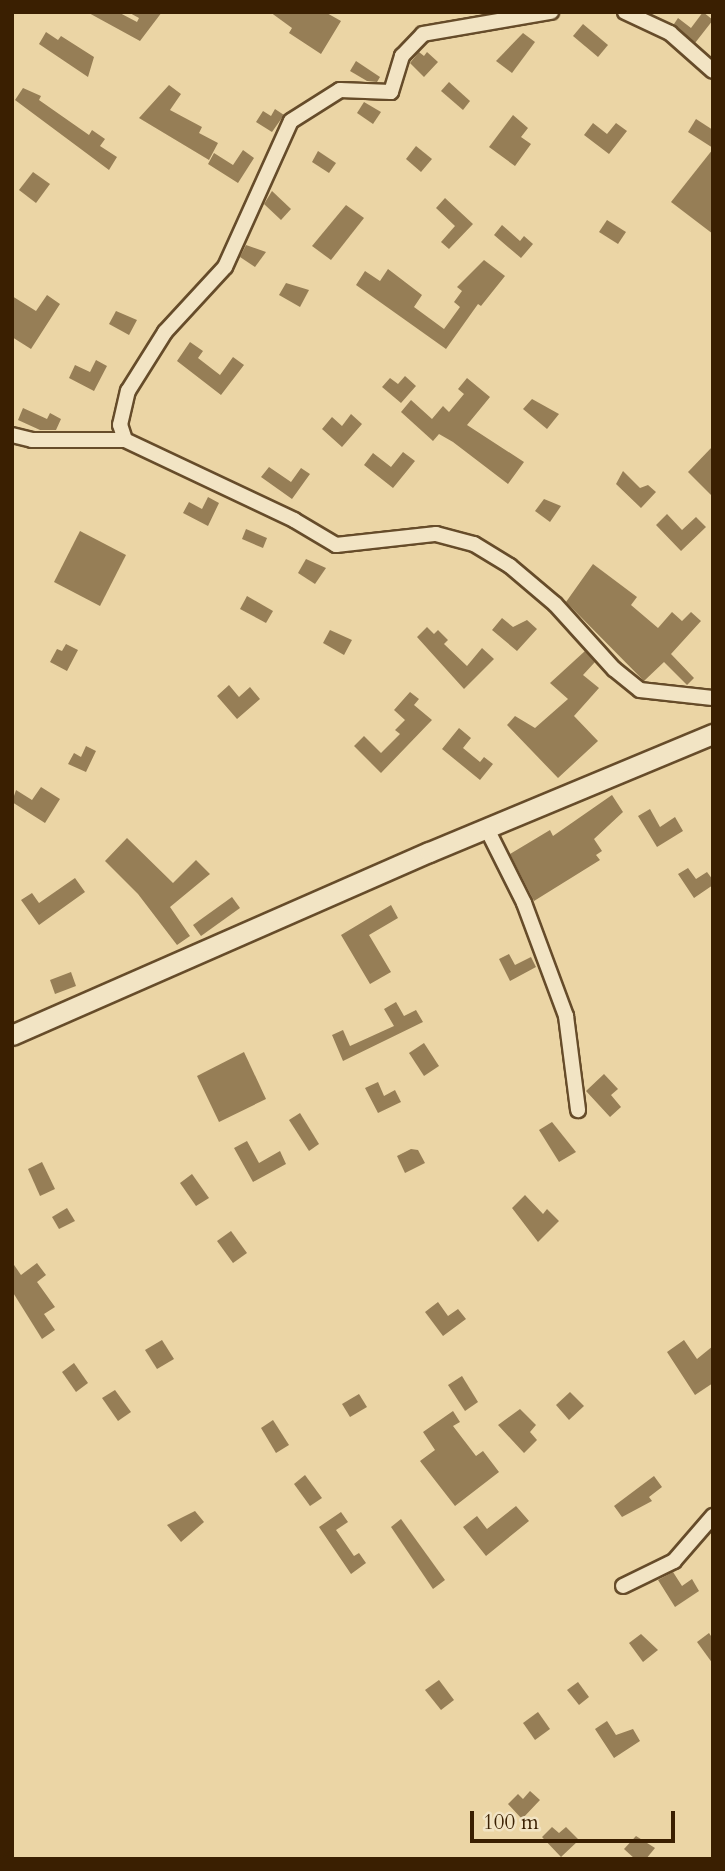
<!DOCTYPE html>
<html>
<head>
<meta charset="utf-8">
<style>
	body { margin:0 }
	#map { position:relative; width:725px; height:1871px; overflow:hidden; background:#ebd5a5; font-family:Cardo,serif }
	div>[style] { position:absolute }
	[style*='--x'] { left:calc(var(--x)*1px); top:calc(var(--y)*1px); width:calc(var(--w)*1px); rotate:calc(var(--a)*1deg) }
	.building>* { inset:0; background:#967e56 }
	.roads { filter:drop-shadow(2px 0 #664c2a) drop-shadow(-2px 0 #664c2a) drop-shadow(0 2px #664c2a) drop-shadow(0 -2px #664c2a) }
	.street>* { height:14px; margin:-7px; padding:0 7px; transform-origin:7px; border-radius:7px; background:#f2e4c4 }
	.secondary>* { height:19px; margin:-9.5px; padding:0 9.5px; transform-origin:9.5px; border-radius:9.5px; background:#f2e4c4 }
	span { translate:-50% -50%; white-space:nowrap; text-align:center; line-height:1.15; -webkit-text-stroke:7px #f2e4c4; paint-order:stroke }
	.frame { position:absolute; inset:0; border:14px solid #3a1f01; pointer-events:none }
	.scale { position:absolute; left:470px; top:1811px; width:205px; height:32px; box-sizing:border-box; border:4px solid #3a1f01; border-top:0; padding-left:9px; font-size:21px; line-height:24px; white-space:nowrap; color:#3a1f01; -webkit-text-stroke:5px #f2e4c4; paint-order:stroke }
</style>
</head>
<body>
<div id="map">
	<div class="building">
		<div style="clip-path:polygon(87px 12px,118px 12px,137px 22px,139px 18px,128px 12px,162px 12px,140px 41px)"></div>
		<div style="clip-path:polygon(270px 12px,325px 12px,341px 21px,321px 54px,289px 33px,292px 28px)"></div>
		<div style="clip-path:polygon(703px 12px,713px 20px,695px 43px,674px 24px,678px 18px,691px 28px)"></div>
		<div style="clip-path:polygon(583px 24px,608px 45px,598px 57px,573px 36px)"></div>
		<div style="clip-path:polygon(46px 32px,58px 40px,61px 36px,94px 57px,88px 77px,39px 44px)"></div>
		<div style="clip-path:polygon(523px 33px,535px 42px,512px 73px,496px 61px)"></div>
		<div style="clip-path:polygon(419px 52px,424px 56px,427px 52px,438px 62px,424px 77px,410px 63px)"></div>
		<div style="clip-path:polygon(356px 61px,380px 77px,377px 82px,367px 81px,350px 71px)"></div>
		<div style="clip-path:polygon(449px 82px,470px 101px,463px 110px,441px 91px)"></div>
		<div style="clip-path:polygon(169px 85px,181px 94px,170px 110px,202px 127px,199px 133px,218px 143px,209px 160px,139px 118px)"></div>
		<div style="clip-path:polygon(23px 88px,41px 96px,39px 100px,89px 135px,92px 130px,105px 139px,100px 146px,117px 157px,109px 170px,15px 100px)"></div>
		<div style="clip-path:polygon(364px 102px,381px 112px,373px 124px,357px 113px)"></div>
		<div style="clip-path:polygon(275px 109px,284px 115px,272px 132px,256px 122px,263px 111px,271px 116px)"></div>
		<div style="clip-path:polygon(513px 115px,528px 128px,521px 137px,531px 144px,515px 166px,489px 147px)"></div>
		<div style="clip-path:polygon(696px 119px,713px 130px,713px 148px,688px 132px)"></div>
		<div style="clip-path:polygon(593px 123px,607px 134px,616px 123px,627px 131px,609px 154px,584px 135px)"></div>
		<div style="clip-path:polygon(416px 146px,432px 159px,421px 172px,406px 159px)"></div>
		<div style="clip-path:polygon(713px 149px,713px 234px,671px 202px)"></div>
		<div style="clip-path:polygon(243px 150px,254px 158px,238px 183px,208px 164px,214px 153px,233px 165px)"></div>
		<div style="clip-path:polygon(318px 151px,336px 163px,329px 173px,312px 162px)"></div>
		<div style="clip-path:polygon(33px 172px,50px 184px,36px 203px,19px 190px)"></div>
		<div style="clip-path:polygon(272px 191px,291px 209px,281px 220px,264px 204px)"></div>
		<div style="clip-path:polygon(445px 198px,473px 224px,449px 249px,441px 242px,455px 226px,436px 208px)"></div>
		<div style="clip-path:polygon(346px 205px,364px 218px,331px 260px,312px 246px)"></div>
		<div style="clip-path:polygon(607px 220px,626px 232px,618px 244px,599px 232px)"></div>
		<div style="clip-path:polygon(502px 225px,520px 241px,524px 236px,533px 244px,521px 258px,494px 235px)"></div>
		<div style="clip-path:polygon(246px 245px,266px 252px,255px 267px,240px 257px)"></div>
		<div style="clip-path:polygon(484px 260px,505px 276px,481px 306px,478px 304px,446px 349px,356px 285px,365px 271px,380px 281px,388px 269px,422px 295px,414px 307px,444px 329px,460px 307px,454px 302px,462px 291px,457px 287px)"></div>
		<div style="clip-path:polygon(286px 283px,309px 290px,300px 307px,279px 295px)"></div>
		<div style="clip-path:polygon(47px 295px,60px 304px,31px 349px,12px 337px,12px 296px,36px 311px)"></div>
		<div style="clip-path:polygon(116px 311px,137px 320px,129px 335px,109px 324px)"></div>
		<div style="clip-path:polygon(190px 342px,203px 351px,198px 358px,220px 375px,233px 357px,244px 365px,221px 395px,177px 361px)"></div>
		<div style="clip-path:polygon(96px 360px,107px 366px,94px 391px,69px 378px,75px 365px,90px 372px)"></div>
		<div style="clip-path:polygon(405px 376px,416px 386px,401px 403px,382px 387px,390px 378px,398px 384px)"></div>
		<div style="clip-path:polygon(467px 378px,490px 397px,467px 425px,524px 462px,508px 484px,453px 442px,439px 434px,433px 441px,401px 412px,411px 400px,432px 419px,443px 406px,449px 412px,464px 394px,458px 389px)"></div>
		<div style="clip-path:polygon(532px 399px,559px 414px,547px 429px,523px 409px)"></div>
		<div style="clip-path:polygon(23px 408px,47px 419px,50px 413px,61px 419px,56px 430px,40px 430px,18px 420px)"></div>
		<div style="clip-path:polygon(351px 414px,362px 424px,342px 447px,322px 429px,332px 417px,342px 426px)"></div>
		<div style="clip-path:polygon(713px 446px,713px 497px,688px 472px)"></div>
		<div style="clip-path:polygon(403px 452px,415px 461px,393px 488px,364px 465px,373px 453px,391px 467px)"></div>
		<div style="clip-path:polygon(269px 467px,291px 482px,301px 468px,310px 474px,292px 499px,261px 477px)"></div>
		<div style="clip-path:polygon(623px 471px,640px 488px,648px 485px,656px 492px,641px 508px,616px 484px)"></div>
		<div style="clip-path:polygon(208px 497px,219px 503px,208px 526px,183px 513px,189px 502px,202px 509px)"></div>
		<div style="clip-path:polygon(544px 499px,561px 506px,550px 522px,535px 511px)"></div>
		<div style="clip-path:polygon(667px 514px,682px 530px,696px 517px,706px 527px,681px 551px,656px 525px)"></div>
		<div style="clip-path:polygon(246px 529px,267px 538px,263px 548px,242px 539px)"></div>
		<div style="clip-path:polygon(80px 531px,126px 555px,100px 606px,54px 582px)"></div>
		<div style="clip-path:polygon(306px 559px,326px 568px,315px 584px,298px 573px)"></div>
		<div style="clip-path:polygon(593px 564px,637px 597px,631px 605px,658px 628px,672px 612px,682px 621px,691px 612px,701px 621px,671px 654px,694px 678px,687px 685px,664px 662px,644px 681px,566px 602px)"></div>
		<div style="clip-path:polygon(247px 596px,273px 611px,266px 623px,240px 609px)"></div>
		<div style="clip-path:polygon(502px 618px,513px 627px,527px 620px,537px 629px,517px 651px,492px 630px)"></div>
		<div style="clip-path:polygon(427px 627px,434px 634px,438px 630px,448px 640px,444px 644px,467px 666px,482px 648px,494px 659px,464px 689px,417px 637px)"></div>
		<div style="clip-path:polygon(330px 630px,352px 640px,344px 655px,323px 643px)"></div>
		<div style="clip-path:polygon(66px 644px,78px 650px,67px 671px,50px 662px,57px 649px,62px 651px)"></div>
		<div style="clip-path:polygon(585px 651px,595px 662px,583px 675px,599px 688px,574px 716px,598px 741px,558px 778px,507px 725px,515px 716px,535px 728px,568px 699px,550px 683px)"></div>
		<div style="clip-path:polygon(229px 685px,239px 697px,250px 687px,260px 699px,237px 719px,217px 696px)"></div>
		<div style="clip-path:polygon(410px 692px,419px 699px,414px 705px,432px 720px,381px 773px,354px 746px,364px 736px,381px 753px,400px 734px,395px 730px,405px 720px,394px 710px)"></div>
		<div style="clip-path:polygon(459px 728px,471px 738px,463px 748px,480px 762px,484px 757px,493px 764px,480px 780px,442px 749px)"></div>
		<div style="clip-path:polygon(86px 746px,96px 751px,86px 772px,68px 764px,74px 753px,81px 757px)"></div>
		<div style="clip-path:polygon(41px 787px,60px 799px,45px 823px,12px 802px,16px 790px,32px 800px)"></div>
		<div style="clip-path:polygon(612px 795px,623px 812px,594px 839px,602px 851px,596px 855px,600px 860px,534px 901px,510px 854px,550px 830px,553px 836px)"></div>
		<div style="clip-path:polygon(650px 809px,660px 827px,675px 817px,683px 831px,657px 847px,638px 816px)"></div>
		<div style="clip-path:polygon(127px 838px,173px 883px,196px 860px,210px 874px,170px 907px,190px 936px,177px 945px,138px 894px,105px 861px)"></div>
		<div style="clip-path:polygon(688px 868px,696px 879px,707px 872px,713px 880px,713px 885px,694px 898px,678px 874px)"></div>
		<div style="clip-path:polygon(75px 878px,85px 892px,39px 925px,21px 900px,32px 893px,39px 903px)"></div>
		<div style="clip-path:polygon(232px 897px,240px 908px,201px 936px,193px 925px)"></div>
		<div style="clip-path:polygon(391px 905px,398px 918px,369px 935px,391px 972px,370px 984px,341px 935px)"></div>
		<div style="clip-path:polygon(509px 954px,515px 965px,531px 957px,536px 967px,510px 981px,499px 959px)"></div>
		<div style="clip-path:polygon(71px 972px,76px 986px,55px 994px,50px 980px)"></div>
		<div style="clip-path:polygon(396px 1002px,404px 1016px,416px 1010px,423px 1022px,343px 1061px,332px 1035px,343px 1030px,350px 1046px,394px 1026px,384px 1009px)"></div>
		<div style="clip-path:polygon(424px 1043px,439px 1066px,424px 1076px,409px 1053px)"></div>
		<div style="clip-path:polygon(244px 1052px,266px 1099px,219px 1122px,197px 1076px)"></div>
		<div style="clip-path:polygon(604px 1074px,618px 1089px,611px 1095px,621px 1107px,610px 1117px,586px 1091px)"></div>
		<div style="clip-path:polygon(378px 1082px,384px 1096px,395px 1090px,401px 1102px,378px 1113px,365px 1088px)"></div>
		<div style="clip-path:polygon(300px 1113px,319px 1144px,309px 1151px,289px 1120px)"></div>
		<div style="clip-path:polygon(552px 1122px,576px 1152px,559px 1162px,539px 1130px)"></div>
		<div style="clip-path:polygon(247px 1141px,259px 1163px,280px 1151px,286px 1164px,253px 1182px,234px 1148px)"></div>
		<div style="clip-path:polygon(411px 1149px,418px 1150px,425px 1163px,405px 1173px,397px 1156px)"></div>
		<div style="clip-path:polygon(42px 1162px,55px 1189px,40px 1196px,28px 1169px)"></div>
		<div style="clip-path:polygon(192px 1174px,209px 1198px,196px 1206px,180px 1183px)"></div>
		<div style="clip-path:polygon(525px 1195px,543px 1214px,547px 1209px,559px 1221px,538px 1242px,512px 1208px)"></div>
		<div style="clip-path:polygon(67px 1208px,75px 1221px,59px 1229px,52px 1217px)"></div>
		<div style="clip-path:polygon(231px 1231px,247px 1253px,233px 1263px,217px 1241px)"></div>
		<div style="clip-path:polygon(12px 1262px,21px 1275px,37px 1263px,46px 1275px,37px 1282px,55px 1307px,44px 1314px,55px 1330px,42px 1339px,12px 1291px)"></div>
		<div style="clip-path:polygon(438px 1302px,448px 1316px,458px 1309px,466px 1319px,443px 1336px,425px 1312px)"></div>
		<div style="clip-path:polygon(162px 1340px,174px 1359px,157px 1369px,145px 1350px)"></div>
		<div style="clip-path:polygon(684px 1340px,697px 1359px,713px 1346px,713px 1383px,695px 1395px,667px 1352px)"></div>
		<div style="clip-path:polygon(74px 1363px,88px 1383px,76px 1392px,62px 1372px)"></div>
		<div style="clip-path:polygon(462px 1376px,478px 1402px,465px 1411px,448px 1385px)"></div>
		<div style="clip-path:polygon(115px 1390px,131px 1412px,118px 1421px,102px 1398px)"></div>
		<div style="clip-path:polygon(570px 1392px,584px 1406px,569px 1420px,556px 1405px)"></div>
		<div style="clip-path:polygon(359px 1394px,367px 1407px,350px 1417px,342px 1404px)"></div>
		<div style="clip-path:polygon(520px 1409px,536px 1425px,530px 1432px,537px 1440px,524px 1453px,498px 1425px)"></div>
		<div style="clip-path:polygon(453px 1411px,460px 1422px,453px 1426px,476px 1456px,483px 1451px,499px 1472px,455px 1506px,420px 1461px,435px 1450px,423px 1432px)"></div>
		<div style="clip-path:polygon(273px 1420px,289px 1445px,276px 1453px,261px 1428px)"></div>
		<div style="clip-path:polygon(305px 1475px,322px 1498px,310px 1506px,294px 1484px)"></div>
		<div style="clip-path:polygon(654px 1476px,662px 1487px,649px 1497px,652px 1501px,622px 1517px,614px 1506px)"></div>
		<div style="clip-path:polygon(516px 1506px,529px 1521px,486px 1556px,463px 1527px,477px 1516px,487px 1529px)"></div>
		<div style="clip-path:polygon(195px 1511px,204px 1522px,181px 1542px,167px 1525px)"></div>
		<div style="clip-path:polygon(341px 1512px,348px 1522px,336px 1530px,354px 1556px,359px 1553px,366px 1563px,351px 1574px,319px 1527px)"></div>
		<div style="clip-path:polygon(401px 1519px,445px 1580px,433px 1589px,391px 1527px)"></div>
		<div style="clip-path:polygon(673px 1572px,682px 1586px,692px 1579px,699px 1591px,675px 1607px,658px 1580px)"></div>
		<div style="clip-path:polygon(709px 1633px,713px 1639px,713px 1664px,697px 1642px)"></div>
		<div style="clip-path:polygon(641px 1634px,658px 1650px,643px 1662px,629px 1643px)"></div>
		<div style="clip-path:polygon(439px 1680px,454px 1700px,441px 1710px,425px 1690px)"></div>
		<div style="clip-path:polygon(578px 1682px,589px 1697px,579px 1705px,567px 1690px)"></div>
		<div style="clip-path:polygon(538px 1712px,550px 1729px,535px 1740px,523px 1723px)"></div>
		<div style="clip-path:polygon(607px 1721px,616px 1735px,633px 1729px,640px 1741px,614px 1758px,595px 1729px)"></div>
		<div style="clip-path:polygon(530px 1791px,540px 1800px,522px 1819px,508px 1804px,518px 1794px,523px 1799px)"></div>
		<div style="clip-path:polygon(552px 1827px,559px 1833px,566px 1827px,579px 1840px,561px 1857px,542px 1837px)"></div>
		<div style="clip-path:polygon(636px 1836px,655px 1848px,646px 1859px,635px 1859px,624px 1849px)"></div>
	</div>
	<div class="roads">
		<div class="street">
			<div style="--x:625;--y:12;--w:50;--a:25"></div>
			<div style="--x:670;--y:33;--w:57;--a:41.5"></div>
			<div style="--x:12;--y:435;--w:21;--a:14"></div>
			<div style="--x:32;--y:440;--w:93;--a:0"></div>
			<div style="--x:125;--y:440;--w:187;--a:25.3"></div>
			<div style="--x:294;--y:520;--w:49;--a:30.8"></div>
			<div style="--x:336;--y:545;--w:101;--a:-6.3"></div>
			<div style="--x:436;--y:534;--w:39;--a:15"></div>
			<div style="--x:474;--y:544;--w:42;--a:31.4"></div>
			<div style="--x:510;--y:566;--w:59;--a:40.2"></div>
			<div style="--x:555;--y:604;--w:88;--a:47.8"></div>
			<div style="--x:614;--y:669;--w:33;--a:39"></div>
			<div style="--x:640;--y:690;--w:73;--a:6.3"></div>
			<div style="--x:125;--y:440;--w:16;--a:-108"></div>
			<div style="--x:120;--y:425;--w:35;--a:-77"></div>
			<div style="--x:128;--y:391;--w:70;--a:-57.9"></div>
			<div style="--x:165;--y:332;--w:88;--a:-47.3"></div>
			<div style="--x:225;--y:267;--w:160;--a:-65.7"></div>
			<div style="--x:291;--y:121;--w:58;--a:-32.3"></div>
			<div style="--x:340;--y:90;--w:51;--a:2.2"></div>
			<div style="--x:391;--y:92;--w:38;--a:-73"></div>
			<div style="--x:402;--y:56;--w:30;--a:-46"></div>
			<div style="--x:423;--y:34;--w:130;--a:-9.8"></div>
			<div style="--x:487;--y:829;--w:83;--a:63.4"></div>
			<div style="--x:524;--y:903;--w:121;--a:69.6"></div>
			<div style="--x:566;--y:1016;--w:95;--a:82.7"></div>
			<div style="--x:623;--y:1586;--w:57;--a:-26.1"></div>
			<div style="--x:674;--y:1561;--w:60;--a:-49.1"></div>
		</div>
		<div class="secondary">
			<div style="--x:12;--y:1035;--w:455;--a:-23.7"></div>
			<div style="--x:429;--y:852;--w:308;--a:-22.6"></div>
		</div>
	</div>
	<div class="frame"></div>
	<div class="scale">100 m</div>
</div>
</body>
</html>
